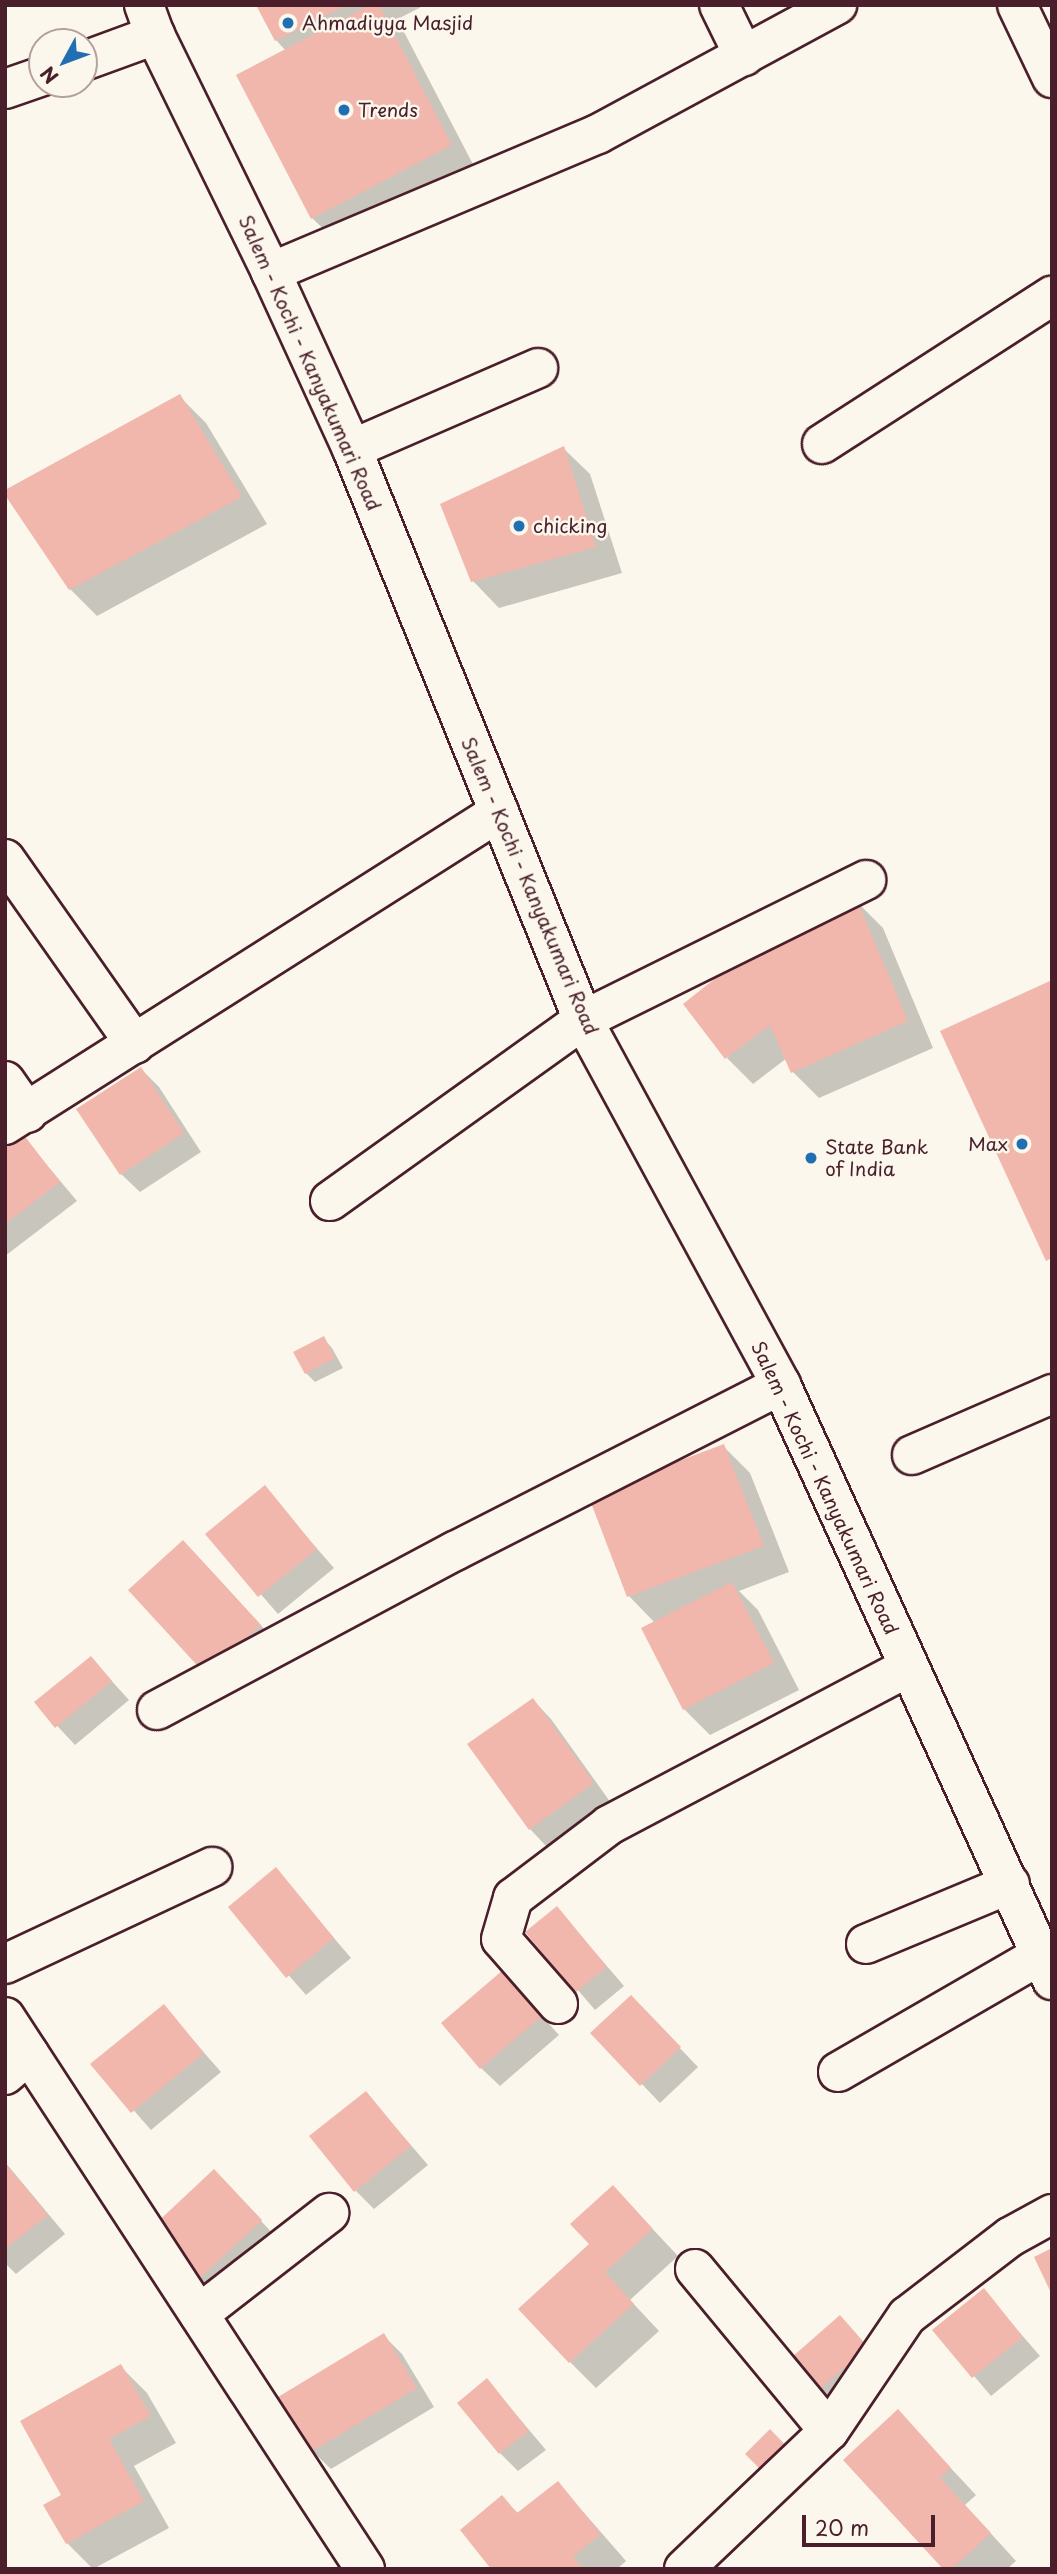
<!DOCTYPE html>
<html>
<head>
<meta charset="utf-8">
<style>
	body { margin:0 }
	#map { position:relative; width:1057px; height:2574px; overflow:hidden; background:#fbf7ec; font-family:"Playpen Sans",sans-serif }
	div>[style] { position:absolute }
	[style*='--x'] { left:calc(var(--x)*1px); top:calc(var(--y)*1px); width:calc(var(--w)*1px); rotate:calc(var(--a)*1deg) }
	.shadow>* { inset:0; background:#0003 }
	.building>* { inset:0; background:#f1b7ac }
	.roads { filter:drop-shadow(2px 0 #4a1f2b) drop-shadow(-2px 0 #4a1f2b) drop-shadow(0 2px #4a1f2b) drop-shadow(0 -2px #4a1f2b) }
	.minor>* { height:38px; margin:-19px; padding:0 19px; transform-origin:19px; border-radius:19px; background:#fbf7ec }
	.primary>* { height:38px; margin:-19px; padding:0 19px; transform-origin:19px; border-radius:19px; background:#fbf7ec }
	.dots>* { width:19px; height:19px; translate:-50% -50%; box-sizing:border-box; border:4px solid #fbf7ec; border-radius:50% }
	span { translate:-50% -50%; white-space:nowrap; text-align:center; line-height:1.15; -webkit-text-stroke:5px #fbf7ec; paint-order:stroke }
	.poi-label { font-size:19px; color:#4a1f2b }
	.left { translate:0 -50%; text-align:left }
	.right { translate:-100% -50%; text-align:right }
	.street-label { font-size:19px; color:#4a1f2b }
	.frame { position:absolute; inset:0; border:7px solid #4a1f2b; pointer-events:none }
	.north { position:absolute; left:28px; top:28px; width:70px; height:70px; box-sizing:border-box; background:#fbf7ec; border:2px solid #b4a19f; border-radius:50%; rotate:229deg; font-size:19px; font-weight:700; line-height:28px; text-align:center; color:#4a1f2b }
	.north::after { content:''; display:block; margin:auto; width:24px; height:32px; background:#1f6fb2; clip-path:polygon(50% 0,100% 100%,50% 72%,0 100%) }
	.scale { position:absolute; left:802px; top:2515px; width:133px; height:32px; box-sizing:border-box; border:4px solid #4a1f2b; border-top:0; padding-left:9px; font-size:21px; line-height:24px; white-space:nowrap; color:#4a1f2b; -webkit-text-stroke:5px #fbf7ec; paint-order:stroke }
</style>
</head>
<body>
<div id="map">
	<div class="shadow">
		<div style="clip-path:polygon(258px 5px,425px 5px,394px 21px,403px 30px,477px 172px,339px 244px,312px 218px,286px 51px,276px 40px)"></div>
		<div style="clip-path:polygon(180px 397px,206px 423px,267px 524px,97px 616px,70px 589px,5px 492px)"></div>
		<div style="clip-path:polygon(563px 448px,590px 474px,622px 573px,499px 608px,473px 581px)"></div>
		<div style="clip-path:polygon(857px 902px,883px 928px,933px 1048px,819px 1098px,793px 1072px,787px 1058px,753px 1084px,727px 1058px)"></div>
		<div style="clip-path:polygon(141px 1069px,159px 1087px,201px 1152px,140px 1192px,121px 1174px)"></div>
		<div style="clip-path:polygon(20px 1133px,77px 1201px,5px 1256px,5px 1144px)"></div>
		<div style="clip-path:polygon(323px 1338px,332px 1348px,343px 1368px,315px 1382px,306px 1373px)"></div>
		<div style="clip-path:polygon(723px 1446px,750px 1473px,789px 1572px,739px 1591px,758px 1610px,799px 1690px,710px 1735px,684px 1709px,655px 1623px,629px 1596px,590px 1496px)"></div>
		<div style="clip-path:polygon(264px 1488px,334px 1568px,278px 1614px,208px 1534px)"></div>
		<div style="clip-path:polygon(201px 1560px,278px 1644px,225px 1692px)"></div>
		<div style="clip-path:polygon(91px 1658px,129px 1700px,75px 1745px,36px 1703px)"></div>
		<div style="clip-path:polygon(533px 1700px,551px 1719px,611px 1803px,548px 1848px,530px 1829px)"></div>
		<div style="clip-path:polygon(276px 1870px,351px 1958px,306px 1995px,230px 1908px)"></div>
		<div style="clip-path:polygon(557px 1908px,624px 1986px,595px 2010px,528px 1932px)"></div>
		<div style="clip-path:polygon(503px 1973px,559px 2035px,500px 2086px,481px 2068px)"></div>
		<div style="clip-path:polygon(163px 2006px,221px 2072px,151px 2130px,93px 2064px)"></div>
		<div style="clip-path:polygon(649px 2016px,698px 2067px,660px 2103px,593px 2033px)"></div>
		<div style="clip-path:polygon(366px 2093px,428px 2165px,374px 2209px,356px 2191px)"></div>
		<div style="clip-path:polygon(5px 2162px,65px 2234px,16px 2274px,5px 2263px)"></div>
		<div style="clip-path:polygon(613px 2187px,678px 2256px,630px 2300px,659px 2331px,596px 2388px,570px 2362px,591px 2244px)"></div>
		<div style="clip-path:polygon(232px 2190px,279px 2240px,217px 2297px,153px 2229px)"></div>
		<div style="clip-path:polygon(983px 2290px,1040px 2356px,991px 2396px,935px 2330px)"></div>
		<div style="clip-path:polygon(840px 2318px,885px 2366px,839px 2406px,821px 2388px)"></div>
		<div style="clip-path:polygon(384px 2336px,402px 2354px,434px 2407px,331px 2469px,312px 2451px)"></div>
		<div style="clip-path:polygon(121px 2367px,147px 2393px,176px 2443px,134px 2466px,169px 2528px,93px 2569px,67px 2543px,64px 2495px)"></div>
		<div style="clip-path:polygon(487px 2380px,546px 2450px,518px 2471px,500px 2453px)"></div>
		<div style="clip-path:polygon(898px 2412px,976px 2495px,965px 2505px,1016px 2561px,1007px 2569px,945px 2569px)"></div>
		<div style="clip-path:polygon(558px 2483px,626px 2561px,617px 2569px,494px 2569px,502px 2498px,519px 2514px)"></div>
	</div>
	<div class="building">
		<div style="clip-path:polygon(256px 5px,347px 5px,275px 41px)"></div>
		<div style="clip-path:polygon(370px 5px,379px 5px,452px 145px,311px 219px,236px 75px)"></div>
		<div style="clip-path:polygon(180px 394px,242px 497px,69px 590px,5px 495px,5px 490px)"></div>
		<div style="clip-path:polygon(564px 446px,596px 547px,471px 582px,440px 504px)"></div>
		<div style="clip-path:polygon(857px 900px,908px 1021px,791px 1073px,770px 1025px,725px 1059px,683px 1004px,736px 962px)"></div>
		<div style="clip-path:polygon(1052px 980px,1052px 1258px,1046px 1261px,940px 1031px)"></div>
		<div style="clip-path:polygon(141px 1067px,184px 1133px,120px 1175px,76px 1109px)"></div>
		<div style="clip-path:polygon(20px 1130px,60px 1182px,5px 1224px,5px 1142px)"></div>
		<div style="clip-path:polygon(324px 1336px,335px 1358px,305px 1374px,293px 1352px)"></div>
		<div style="clip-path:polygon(724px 1444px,764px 1546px,627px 1597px,588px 1495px)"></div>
		<div style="clip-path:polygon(265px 1485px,317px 1549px,258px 1597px,205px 1534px)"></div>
		<div style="clip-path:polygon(183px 1540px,261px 1625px,206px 1675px,128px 1590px)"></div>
		<div style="clip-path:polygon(732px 1582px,774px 1663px,683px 1710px,641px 1628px)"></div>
		<div style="clip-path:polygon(91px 1656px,112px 1681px,55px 1728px,34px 1702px)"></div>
		<div style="clip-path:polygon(533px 1698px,594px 1783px,529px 1830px,467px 1744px)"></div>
		<div style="clip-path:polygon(276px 1867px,334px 1938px,286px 1978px,228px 1907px)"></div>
		<div style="clip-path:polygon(557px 1906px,607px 1967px,575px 1993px,525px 1932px)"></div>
		<div style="clip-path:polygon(503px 1970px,542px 2016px,480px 2069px,441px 2023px)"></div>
		<div style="clip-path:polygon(631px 1995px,681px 2047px,640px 2086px,590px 2033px)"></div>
		<div style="clip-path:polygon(164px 2004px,204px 2053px,131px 2113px,90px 2064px)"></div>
		<div style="clip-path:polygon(366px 2091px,411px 2146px,354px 2192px,309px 2136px)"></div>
		<div style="clip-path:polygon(5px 2163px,48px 2215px,5px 2249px)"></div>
		<div style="clip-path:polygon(214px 2169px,262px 2220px,198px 2280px,150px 2229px)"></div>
		<div style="clip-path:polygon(613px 2185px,653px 2229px,605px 2272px,634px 2304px,569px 2363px,518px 2309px,589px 2244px,570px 2224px)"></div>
		<div style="clip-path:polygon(1052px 2248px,1052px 2295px,1034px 2257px)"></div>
		<div style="clip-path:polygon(984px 2288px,1023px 2337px,972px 2378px,932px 2330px)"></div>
		<div style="clip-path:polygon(840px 2315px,868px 2347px,820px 2389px,792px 2357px)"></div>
		<div style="clip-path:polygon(384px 2333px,417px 2388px,311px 2452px,278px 2397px)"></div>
		<div style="clip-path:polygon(121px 2364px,151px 2416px,109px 2439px,144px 2501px,66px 2544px,43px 2505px,61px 2495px,20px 2421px)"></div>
		<div style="clip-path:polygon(487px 2378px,529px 2431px,499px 2454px,457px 2403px)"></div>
		<div style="clip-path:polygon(898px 2409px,951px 2468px,940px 2478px,991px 2533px,952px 2569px,943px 2569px,843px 2460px)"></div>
		<div style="clip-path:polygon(770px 2429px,794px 2454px,769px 2478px,745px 2454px)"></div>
		<div style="clip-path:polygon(558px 2481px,601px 2534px,573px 2557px,583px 2569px,491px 2569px,460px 2530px,502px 2495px,517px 2513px)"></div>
	</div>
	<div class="roads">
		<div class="minor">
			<div style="--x:719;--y:5;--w:57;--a:63.9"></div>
			<div style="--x:1017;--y:5;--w:81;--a:64.4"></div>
			<div style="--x:84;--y:61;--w:76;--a:-20.1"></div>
			<div style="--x:5;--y:89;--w:39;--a:-19"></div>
			<div style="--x:271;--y:272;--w:355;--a:-22.9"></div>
			<div style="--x:598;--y:134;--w:272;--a:-28.4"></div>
			<div style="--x:822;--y:444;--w:274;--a:-32.8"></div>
			<div style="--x:352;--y:449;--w:203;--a:-23.5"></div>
			<div style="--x:5;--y:859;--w:226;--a:54.9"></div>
			<div style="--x:5;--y:1081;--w:39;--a:55"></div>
			<div style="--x:5;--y:1125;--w:585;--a:-32.36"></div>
			<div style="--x:330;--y:1201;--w:311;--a:-35.6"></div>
			<div style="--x:583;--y:1020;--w:316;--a:-26.3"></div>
			<div style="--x:912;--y:1455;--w:153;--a:-23.5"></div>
			<div style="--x:157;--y:1710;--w:338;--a:-28.1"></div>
			<div style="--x:455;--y:1551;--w:366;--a:-27"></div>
			<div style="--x:866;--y:1944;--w:156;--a:-22.6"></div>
			<div style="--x:5;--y:1964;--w:229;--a:-25.1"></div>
			<div style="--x:558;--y:2004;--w:86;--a:-131.2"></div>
			<div style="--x:501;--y:1939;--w:43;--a:-73.7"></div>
			<div style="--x:513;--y:1898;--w:121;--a:-37.2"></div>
			<div style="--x:609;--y:1825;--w:339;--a:-27.8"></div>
			<div style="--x:5;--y:2017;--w:659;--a:56.89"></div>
			<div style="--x:838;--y:2072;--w:234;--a:-30"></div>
			<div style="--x:5;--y:2075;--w:32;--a:-41"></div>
			<div style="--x:695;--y:2269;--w:210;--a:50.4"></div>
			<div style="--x:199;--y:2314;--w:165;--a:-37.8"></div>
			<div style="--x:684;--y:2569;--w:200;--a:-43.6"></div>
			<div style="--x:829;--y:2431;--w:139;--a:-55.9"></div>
			<div style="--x:907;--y:2316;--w:130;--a:-37.5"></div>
			<div style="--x:1010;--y:2237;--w:48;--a:-28.7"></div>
		</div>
		<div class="primary">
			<div style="--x:144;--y:5;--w:32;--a:70"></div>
			<div style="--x:155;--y:35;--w:264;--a:63.9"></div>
			<div style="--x:271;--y:272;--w:195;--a:65.4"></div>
			<div style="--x:352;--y:449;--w:616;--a:67.97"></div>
			<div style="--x:583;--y:1020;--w:415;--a:61.5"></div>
			<div style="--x:781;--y:1385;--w:654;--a:65.51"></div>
		</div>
	</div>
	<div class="dots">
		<div style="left:288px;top:23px;background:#1f6fb2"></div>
		<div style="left:344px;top:110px;background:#1f6fb2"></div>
		<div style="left:519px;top:526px;background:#1f6fb2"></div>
		<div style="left:1022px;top:1144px;background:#1f6fb2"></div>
		<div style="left:811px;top:1158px;background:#1f6fb2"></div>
	</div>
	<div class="poi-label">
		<span class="left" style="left:302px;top:23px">Ahmadiyya Masjid</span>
		<span class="left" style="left:358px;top:110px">Trends</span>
		<span class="left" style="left:533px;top:526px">chicking</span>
		<span class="right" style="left:1008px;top:1144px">Max</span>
		<span class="left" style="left:825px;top:1158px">State Bank<br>of India</span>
	</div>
	<div class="street-label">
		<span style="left:310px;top:363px;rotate:66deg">Salem - Kochi - Kanyakumari Road</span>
		<span style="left:530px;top:886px;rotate:67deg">Salem - Kochi - Kanyakumari Road</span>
		<span style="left:825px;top:1488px;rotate:65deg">Salem - Kochi - Kanyakumari Road</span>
	</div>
	<div class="frame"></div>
	<div class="north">N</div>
	<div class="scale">20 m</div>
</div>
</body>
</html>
